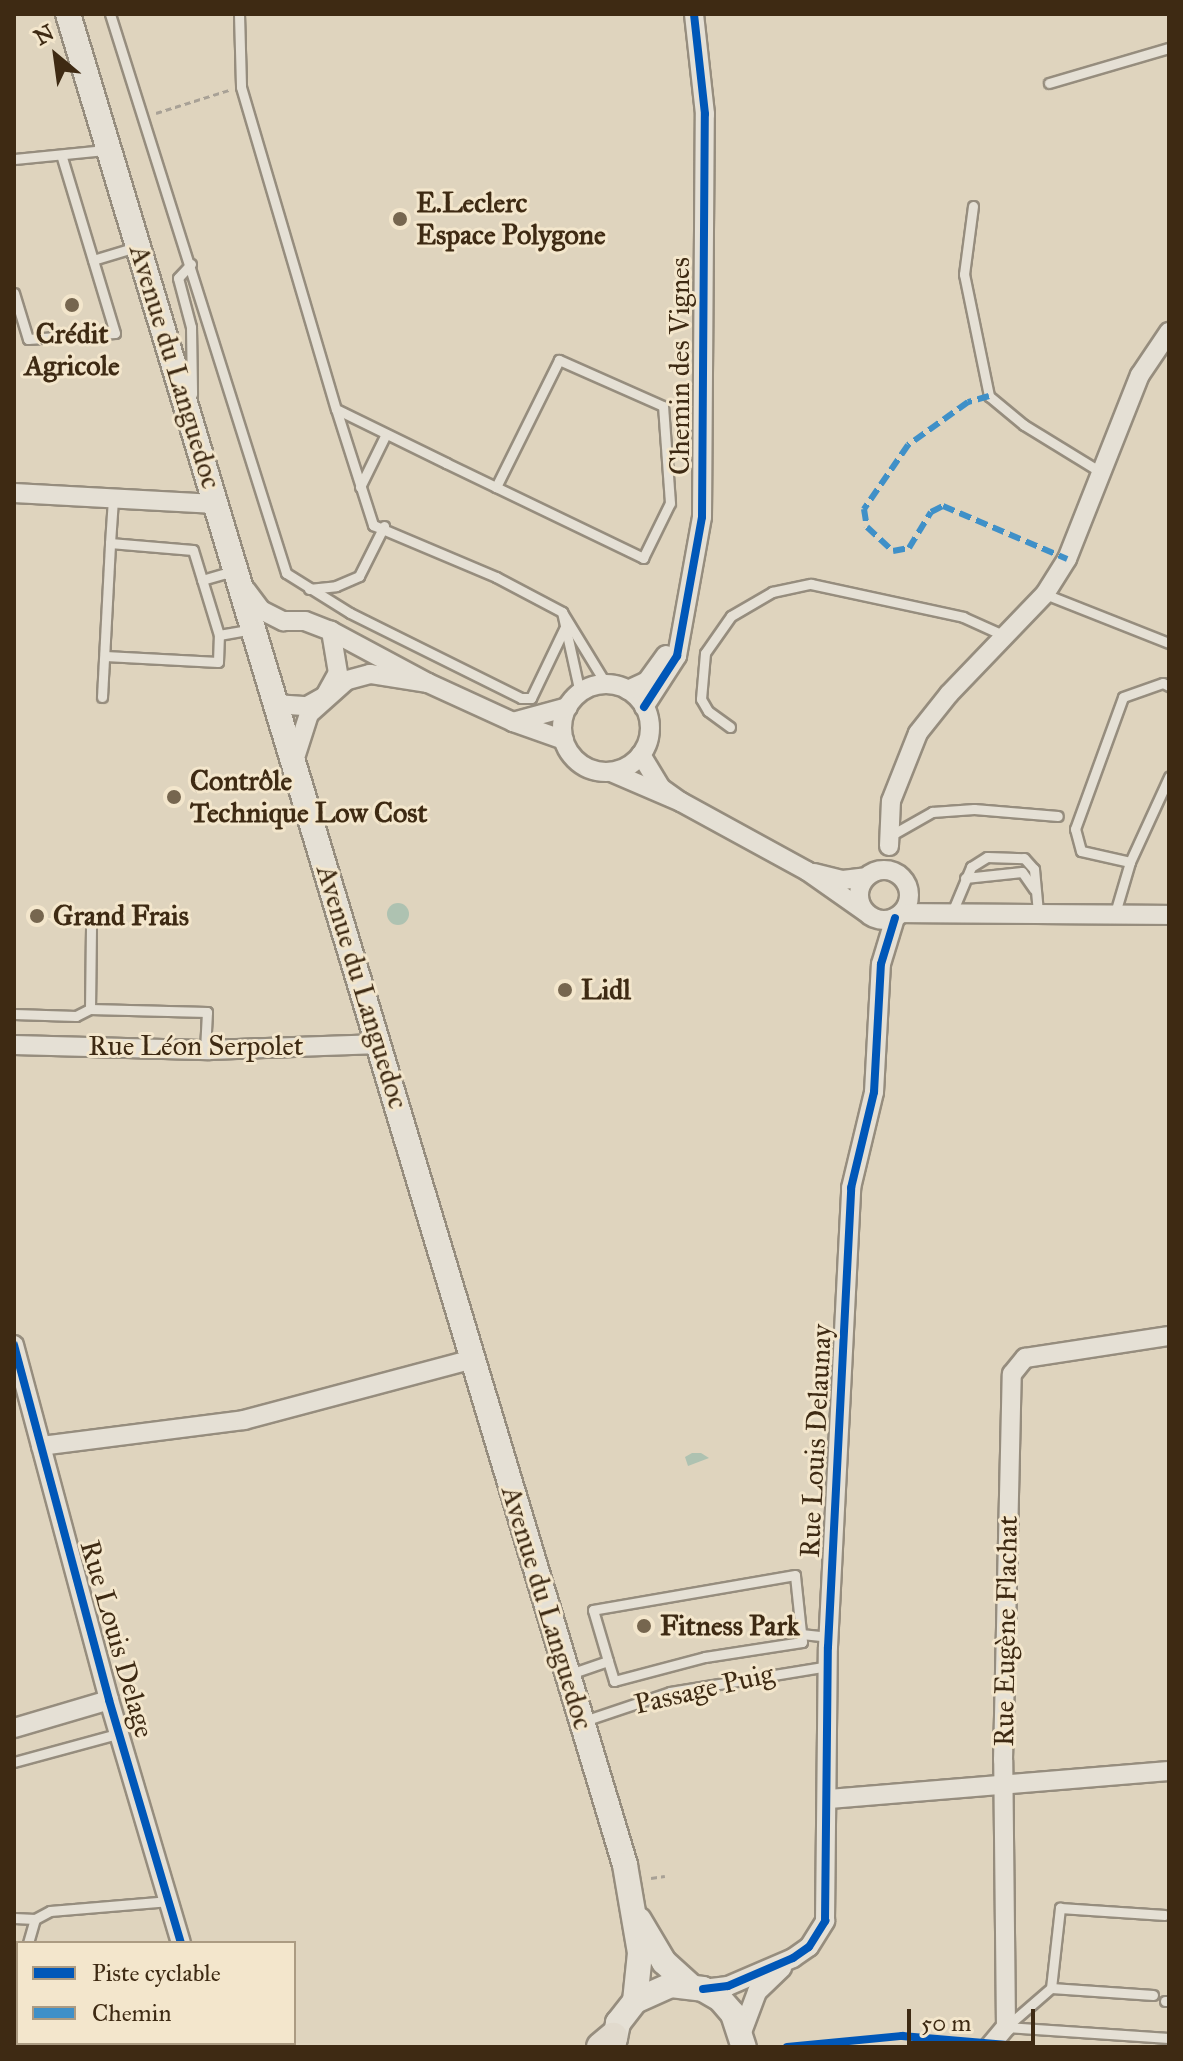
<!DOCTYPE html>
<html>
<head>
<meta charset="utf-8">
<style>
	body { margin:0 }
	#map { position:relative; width:1183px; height:2061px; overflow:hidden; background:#dfd4be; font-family:"IM FELL Great Primer",serif }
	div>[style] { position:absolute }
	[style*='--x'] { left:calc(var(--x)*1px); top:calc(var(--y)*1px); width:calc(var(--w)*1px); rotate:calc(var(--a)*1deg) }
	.water>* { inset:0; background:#aec2b1 }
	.round { border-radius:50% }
	.path>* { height:3px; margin-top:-1.5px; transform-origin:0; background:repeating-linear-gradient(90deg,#a8a196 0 6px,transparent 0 10px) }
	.roads { filter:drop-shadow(2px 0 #968d7e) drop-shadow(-2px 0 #968d7e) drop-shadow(0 2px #968d7e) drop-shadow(0 -2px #968d7e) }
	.service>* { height:9px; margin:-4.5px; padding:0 4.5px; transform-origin:4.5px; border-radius:4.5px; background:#e5e0d5 }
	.minor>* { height:18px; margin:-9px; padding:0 9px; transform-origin:9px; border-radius:9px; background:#e5e0d5 }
	.minor>.ring { margin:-9px; padding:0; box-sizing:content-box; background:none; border:18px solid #e5e0d5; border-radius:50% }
	.secondary>* { height:24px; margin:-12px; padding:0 12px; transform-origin:12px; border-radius:12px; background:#e5e0d5 }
	.trunk>* { height:28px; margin:-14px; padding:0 14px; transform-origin:14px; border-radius:14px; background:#e1dacd }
	.quiet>* { height:6px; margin-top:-3px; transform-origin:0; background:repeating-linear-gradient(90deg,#3f90c8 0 12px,transparent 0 18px) }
	.cycleway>* { height:8px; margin:-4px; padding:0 4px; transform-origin:4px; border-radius:4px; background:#0057b8 }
	.dots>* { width:22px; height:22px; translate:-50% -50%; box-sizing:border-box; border:4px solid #f3e6cc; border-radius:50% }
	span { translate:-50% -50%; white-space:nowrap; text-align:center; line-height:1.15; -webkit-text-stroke:6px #f3e6cc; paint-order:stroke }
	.poi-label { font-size:28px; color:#3e2a13; font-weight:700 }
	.left { translate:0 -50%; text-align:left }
	.street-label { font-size:28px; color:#3e2a13 }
	.frame { position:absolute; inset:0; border:16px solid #3e2a13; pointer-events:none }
	.legend { position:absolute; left:16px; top:1941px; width:280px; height:104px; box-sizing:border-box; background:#f3e6cc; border:2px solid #ab9b82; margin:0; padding:10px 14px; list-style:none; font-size:24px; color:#3e2a13 }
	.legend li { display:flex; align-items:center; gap:16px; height:40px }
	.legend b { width:40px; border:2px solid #ab9b82 }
	.north { position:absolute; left:16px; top:16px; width:80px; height:80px; -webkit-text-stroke:6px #f3e6cc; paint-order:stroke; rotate:331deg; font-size:22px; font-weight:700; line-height:32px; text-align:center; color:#3e2a13 }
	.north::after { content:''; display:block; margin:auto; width:28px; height:36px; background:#3e2a13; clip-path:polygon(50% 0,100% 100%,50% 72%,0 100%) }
	.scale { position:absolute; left:907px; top:2009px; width:128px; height:36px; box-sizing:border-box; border:4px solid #3e2a13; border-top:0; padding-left:10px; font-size:24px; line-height:28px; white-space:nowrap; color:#3e2a13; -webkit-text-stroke:6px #f3e6cc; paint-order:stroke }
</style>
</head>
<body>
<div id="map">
	<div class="water">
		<div class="round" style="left:387px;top:903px;width:22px;height:22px"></div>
		<div style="clip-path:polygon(692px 1453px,701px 1453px,709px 1458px,688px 1466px,685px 1457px)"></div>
	</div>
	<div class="path">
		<div style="--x:156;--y:113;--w:77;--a:-17.5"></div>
		<div style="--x:651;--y:1878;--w:14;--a:-8"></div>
	</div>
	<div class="roads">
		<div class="service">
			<div style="--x:110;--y:14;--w:586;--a:72.52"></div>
			<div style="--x:286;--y:573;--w:75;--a:32"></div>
			<div style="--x:350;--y:613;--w:191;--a:26.4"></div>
			<div style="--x:521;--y:698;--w:10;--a:0"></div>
			<div style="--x:531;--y:698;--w:79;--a:-64.4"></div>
			<div style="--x:239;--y:14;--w:73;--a:88.4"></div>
			<div style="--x:241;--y:87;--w:336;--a:73.6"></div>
			<div style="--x:336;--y:409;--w:123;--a:26.1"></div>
			<div style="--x:446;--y:463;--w:219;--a:25.7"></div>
			<div style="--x:643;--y:558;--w:61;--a:-63.9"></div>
			<div style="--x:670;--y:503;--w:97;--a:-94.1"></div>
			<div style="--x:663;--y:406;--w:114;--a:-156.1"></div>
			<div style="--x:559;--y:360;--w:142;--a:116.4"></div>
			<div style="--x:1049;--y:83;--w:125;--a:-16.3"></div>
			<div style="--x:14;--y:159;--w:92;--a:-5.6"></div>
			<div style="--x:973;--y:206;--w:69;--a:97.5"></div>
			<div style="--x:964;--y:274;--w:125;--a:78.4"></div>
			<div style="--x:989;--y:396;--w:45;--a:39.6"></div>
			<div style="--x:1024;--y:425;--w:88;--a:31.5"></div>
			<div style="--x:93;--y:260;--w:45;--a:-16.8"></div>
			<div style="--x:191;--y:264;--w:19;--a:133"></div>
			<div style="--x:178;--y:278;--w:51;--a:75.1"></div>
			<div style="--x:191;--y:327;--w:67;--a:89.1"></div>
			<div style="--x:14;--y:293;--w:48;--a:73.1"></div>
			<div style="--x:28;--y:339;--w:87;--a:-3.9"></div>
			<div style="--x:115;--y:333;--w:184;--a:-106.8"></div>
			<div style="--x:336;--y:409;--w:122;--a:72.3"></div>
			<div style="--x:373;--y:525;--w:134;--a:22.9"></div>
			<div style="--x:496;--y:577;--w:75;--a:27.9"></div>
			<div style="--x:360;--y:487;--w:59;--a:-63.9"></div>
			<div style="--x:110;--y:543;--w:44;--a:-86.1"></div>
			<div style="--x:202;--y:580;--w:32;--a:-16"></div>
			<div style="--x:309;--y:589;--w:27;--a:-6"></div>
			<div style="--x:336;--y:586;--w:25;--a:-23"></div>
			<div style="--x:359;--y:576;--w:56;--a:-63.4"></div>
			<div style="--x:1045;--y:594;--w:133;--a:21.6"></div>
			<div style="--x:105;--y:656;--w:113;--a:3"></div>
			<div style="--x:218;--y:662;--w:27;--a:-88"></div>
			<div style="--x:580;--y:693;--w:83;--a:-102.5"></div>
			<div style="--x:562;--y:612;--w:84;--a:58.6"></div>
			<div style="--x:102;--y:697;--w:154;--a:-87"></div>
			<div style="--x:110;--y:543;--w:83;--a:4.8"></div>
			<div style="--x:193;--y:550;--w:89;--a:73"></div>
			<div style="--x:219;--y:635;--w:34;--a:-10"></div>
			<div style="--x:730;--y:727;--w:27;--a:-144"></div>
			<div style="--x:708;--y:711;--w:14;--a:-120"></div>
			<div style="--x:701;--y:699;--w:46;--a:-85"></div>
			<div style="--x:705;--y:653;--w:45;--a:-54.9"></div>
			<div style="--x:731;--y:616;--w:48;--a:-30.3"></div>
			<div style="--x:772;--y:592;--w:40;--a:-12"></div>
			<div style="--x:811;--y:584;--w:156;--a:12.2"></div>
			<div style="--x:963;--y:617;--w:46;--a:24.3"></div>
			<div style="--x:888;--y:837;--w:51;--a:-29.6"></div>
			<div style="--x:932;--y:812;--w:42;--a:-4.1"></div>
			<div style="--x:974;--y:809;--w:84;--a:4.8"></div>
			<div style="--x:1130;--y:862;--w:50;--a:-167.3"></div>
			<div style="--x:1081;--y:851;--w:23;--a:-105"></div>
			<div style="--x:1075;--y:829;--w:140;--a:-70"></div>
			<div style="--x:1123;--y:697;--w:42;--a:-19.3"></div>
			<div style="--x:1163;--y:683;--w:7;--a:27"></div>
			<div style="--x:965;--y:878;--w:57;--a:-6"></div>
			<div style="--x:1022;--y:872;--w:21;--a:55"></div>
			<div style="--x:953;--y:910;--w:47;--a:-67.3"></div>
			<div style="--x:971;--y:867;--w:19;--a:-32"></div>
			<div style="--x:987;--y:857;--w:37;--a:2"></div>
			<div style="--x:1024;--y:858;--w:15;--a:48"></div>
			<div style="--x:1034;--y:869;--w:43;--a:84.7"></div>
			<div style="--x:1115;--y:913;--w:53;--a:-73.6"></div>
			<div style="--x:1130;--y:862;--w:94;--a:-65.4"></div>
			<div style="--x:91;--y:928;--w:81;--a:90.7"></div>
			<div style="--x:90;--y:1009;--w:117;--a:1.5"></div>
			<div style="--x:207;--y:1012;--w:37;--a:93"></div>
			<div style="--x:14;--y:1014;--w:62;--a:1.8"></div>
			<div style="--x:76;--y:1016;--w:16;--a:-27"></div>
			<div style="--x:801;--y:1634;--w:28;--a:6"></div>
			<div style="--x:570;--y:1674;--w:40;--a:-18.9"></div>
			<div style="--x:608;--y:1661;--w:21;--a:73"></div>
			<div style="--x:614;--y:1681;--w:94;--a:-14.8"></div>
			<div style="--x:705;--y:1657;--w:98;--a:-8.8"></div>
			<div style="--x:802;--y:1642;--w:67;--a:-96"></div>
			<div style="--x:795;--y:1575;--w:205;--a:170.2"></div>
			<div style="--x:593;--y:1610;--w:53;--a:73.6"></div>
			<div style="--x:584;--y:1721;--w:91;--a:-18.6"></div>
			<div style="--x:670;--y:1692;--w:160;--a:-9.3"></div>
			<div style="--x:14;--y:1762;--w:111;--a:-15.2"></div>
			<div style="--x:14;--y:1918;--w:21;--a:3"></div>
			<div style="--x:28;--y:1943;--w:25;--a:-74"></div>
			<div style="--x:35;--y:1919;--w:17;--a:-28"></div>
			<div style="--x:50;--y:1911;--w:120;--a:-4.8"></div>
			<div style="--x:1153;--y:1995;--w:102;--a:-176.1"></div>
			<div style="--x:1051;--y:1988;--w:81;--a:-83.6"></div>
			<div style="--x:1060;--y:1908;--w:105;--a:3.8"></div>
			<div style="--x:1165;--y:2001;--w:4;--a:0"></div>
			<div style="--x:14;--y:2009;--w:4;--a:0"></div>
			<div style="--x:1006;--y:2027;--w:163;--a:3.9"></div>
			<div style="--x:1006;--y:2027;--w:60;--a:-40.9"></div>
			<div style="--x:39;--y:2043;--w:4;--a:90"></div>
		</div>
		<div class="minor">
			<div style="--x:14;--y:493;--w:202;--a:3.1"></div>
			<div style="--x:246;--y:590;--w:25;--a:53"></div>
			<div style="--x:261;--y:610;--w:25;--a:27"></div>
			<div style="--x:283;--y:621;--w:22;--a:0"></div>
			<div style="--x:305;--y:621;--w:28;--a:21"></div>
			<div style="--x:331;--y:631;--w:110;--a:28.2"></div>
			<div style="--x:428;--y:683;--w:59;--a:-171.2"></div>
			<div style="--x:370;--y:674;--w:24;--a:165"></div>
			<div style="--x:347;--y:680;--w:51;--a:138.2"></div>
			<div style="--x:309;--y:714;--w:46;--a:107.7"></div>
			<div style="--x:428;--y:683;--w:94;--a:24.6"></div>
			<div class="ring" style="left:562px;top:684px;width:70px;height:70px"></div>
			<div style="--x:628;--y:690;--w:21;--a:-25"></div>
			<div style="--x:647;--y:681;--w:32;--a:-54"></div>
			<div style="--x:275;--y:704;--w:32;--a:4"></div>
			<div style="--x:307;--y:706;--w:21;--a:-29"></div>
			<div style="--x:325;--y:696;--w:26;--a:-61"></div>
			<div style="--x:338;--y:673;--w:43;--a:-99.5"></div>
			<div style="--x:644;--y:707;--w:61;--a:-57.1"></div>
			<div style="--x:677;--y:656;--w:141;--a:-79.8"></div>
			<div style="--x:702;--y:517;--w:403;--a:-89.6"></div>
			<div style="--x:705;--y:114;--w:101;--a:-96.3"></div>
			<div style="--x:564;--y:740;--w:54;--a:-160.6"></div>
			<div style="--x:513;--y:722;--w:57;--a:-15.3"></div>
			<div style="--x:611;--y:772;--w:76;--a:23.2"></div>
			<div style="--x:681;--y:802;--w:24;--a:-145"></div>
			<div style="--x:661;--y:788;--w:39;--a:-121"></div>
			<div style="--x:681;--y:802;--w:144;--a:28.7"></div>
			<div style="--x:807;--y:871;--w:70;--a:35.1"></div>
			<div style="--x:889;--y:846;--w:45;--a:-87.5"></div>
			<div style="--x:891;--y:801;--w:73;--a:-68.3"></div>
			<div style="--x:918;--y:733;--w:50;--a:-51.5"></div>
			<div style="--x:949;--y:694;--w:139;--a:-46.2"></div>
			<div style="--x:1045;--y:594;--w:41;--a:-57.8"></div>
			<div style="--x:1067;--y:559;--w:198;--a:-68.4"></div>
			<div style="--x:1140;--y:375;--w:52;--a:-56"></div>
			<div class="ring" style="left:859px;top:870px;width:32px;height:32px"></div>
			<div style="--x:814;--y:873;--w:30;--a:14"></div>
			<div style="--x:843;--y:880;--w:23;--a:-7"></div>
			<div style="--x:902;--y:913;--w:267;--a:0.4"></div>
			<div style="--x:14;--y:1045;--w:196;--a:1.5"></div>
			<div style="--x:210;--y:1050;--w:169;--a:-2"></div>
			<div style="--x:14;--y:1345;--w:367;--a:75"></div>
			<div style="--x:109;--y:1700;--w:253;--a:73.5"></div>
			<div style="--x:41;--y:1446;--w:205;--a:-7.3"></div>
			<div style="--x:244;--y:1420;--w:237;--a:-14.9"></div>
			<div style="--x:14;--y:1728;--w:99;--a:-16.4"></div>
			<div style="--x:829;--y:1799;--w:341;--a:-4.7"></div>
			<div style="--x:703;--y:1989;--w:25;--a:-7"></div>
			<div style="--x:728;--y:1986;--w:71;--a:-23.3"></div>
			<div style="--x:793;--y:1958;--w:19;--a:-35"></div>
			<div style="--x:809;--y:1947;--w:31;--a:-58"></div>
			<div style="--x:825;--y:1921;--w:274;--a:-89.4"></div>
			<div style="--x:828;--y:1647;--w:460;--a:-87.1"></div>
			<div style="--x:851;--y:1188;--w:99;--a:-76.5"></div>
			<div style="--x:874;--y:1092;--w:128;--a:-86.9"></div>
			<div style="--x:881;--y:964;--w:48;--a:-73.1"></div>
			<div style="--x:742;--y:2032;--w:43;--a:-69.4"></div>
			<div style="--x:757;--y:1992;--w:35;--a:-44"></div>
			<div style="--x:209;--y:2043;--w:4;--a:76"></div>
			<div style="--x:989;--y:2047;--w:26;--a:-50"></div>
			<div style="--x:1006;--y:2027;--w:267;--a:-90.6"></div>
			<div style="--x:1003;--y:1760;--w:386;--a:-88.7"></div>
			<div style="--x:1012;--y:1374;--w:21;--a:-51"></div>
			<div style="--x:1025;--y:1358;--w:146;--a:-8.7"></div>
		</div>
		<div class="secondary">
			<div style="--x:68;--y:14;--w:1933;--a:73.25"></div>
			<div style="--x:625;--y:1865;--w:89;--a:80.3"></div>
			<div style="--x:640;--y:1953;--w:48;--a:95.9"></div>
			<div style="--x:639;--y:1920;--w:49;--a:59.2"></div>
			<div style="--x:664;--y:1962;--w:36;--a:42"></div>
			<div style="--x:613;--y:2047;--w:25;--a:-78"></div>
			<div style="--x:618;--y:2023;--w:28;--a:-52"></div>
			<div style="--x:635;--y:2001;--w:39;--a:-24"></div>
			<div style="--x:671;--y:1985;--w:32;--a:7"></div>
			<div style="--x:703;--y:1989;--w:20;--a:30"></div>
			<div style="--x:720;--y:1999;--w:20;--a:49"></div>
			<div style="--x:733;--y:2014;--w:35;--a:72"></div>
		</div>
		<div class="trunk">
			<div style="--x:601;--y:2047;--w:16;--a:-40"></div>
		</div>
	</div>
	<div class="quiet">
		<div style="--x:989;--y:396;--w:22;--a:164"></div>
		<div style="--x:968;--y:402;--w:74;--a:144.4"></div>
		<div style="--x:908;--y:445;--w:78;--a:124.5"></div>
		<div style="--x:864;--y:509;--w:18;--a:81"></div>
		<div style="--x:867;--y:527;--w:35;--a:43"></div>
		<div style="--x:893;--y:551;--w:16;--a:-11"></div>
		<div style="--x:909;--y:548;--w:42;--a:-58.6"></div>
		<div style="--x:931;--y:512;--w:13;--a:-27"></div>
		<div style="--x:943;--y:506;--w:135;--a:23.1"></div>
	</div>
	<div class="cycleway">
		<div style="--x:644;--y:707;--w:61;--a:-57.1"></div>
		<div style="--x:677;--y:656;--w:141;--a:-79.8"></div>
		<div style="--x:702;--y:517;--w:403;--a:-89.6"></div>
		<div style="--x:705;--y:114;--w:101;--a:-96.3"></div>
		<div style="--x:14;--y:1345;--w:367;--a:75"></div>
		<div style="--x:109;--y:1700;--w:253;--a:73.5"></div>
		<div style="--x:703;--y:1989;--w:25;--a:-7"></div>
		<div style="--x:728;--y:1986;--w:71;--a:-23.3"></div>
		<div style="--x:793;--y:1958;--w:19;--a:-35"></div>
		<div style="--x:809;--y:1947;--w:31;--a:-58"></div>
		<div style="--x:825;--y:1921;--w:274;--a:-89.4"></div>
		<div style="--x:828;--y:1647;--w:460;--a:-87.1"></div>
		<div style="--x:851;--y:1188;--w:99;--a:-76.5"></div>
		<div style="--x:874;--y:1092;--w:128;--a:-86.9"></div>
		<div style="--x:881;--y:964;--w:48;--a:-73.1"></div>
		<div style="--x:787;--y:2047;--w:116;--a:-5.5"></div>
		<div style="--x:902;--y:2036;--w:129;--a:4.9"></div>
	</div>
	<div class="dots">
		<div style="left:400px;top:219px;background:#76664f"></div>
		<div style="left:72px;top:305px;background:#76664f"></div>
		<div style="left:174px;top:797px;background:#76664f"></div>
		<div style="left:37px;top:916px;background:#76664f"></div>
		<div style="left:565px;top:990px;background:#76664f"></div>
		<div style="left:644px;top:1626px;background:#76664f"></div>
	</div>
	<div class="poi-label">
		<span class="left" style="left:416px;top:219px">E.Leclerc<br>Espace Polygone</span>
		<span style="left:72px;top:350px">Crédit<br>Agricole</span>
		<span class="left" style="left:190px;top:797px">Contrôle<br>Technique Low Cost</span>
		<span class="left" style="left:53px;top:916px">Grand Frais</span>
		<span class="left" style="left:581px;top:990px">Lidl</span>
		<span class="left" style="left:660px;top:1626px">Fitness Park</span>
	</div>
	<div class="street-label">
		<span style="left:680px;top:366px;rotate:-90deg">Chemin des Vignes</span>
		<span style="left:175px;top:367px;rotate:73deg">Avenue du Languedoc</span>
		<span style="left:362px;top:987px;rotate:73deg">Avenue du Languedoc</span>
		<span style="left:196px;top:1046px">Rue Léon Serpolet</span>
		<span style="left:816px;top:1441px;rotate:-87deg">Rue Louis Delaunay</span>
		<span style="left:547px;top:1608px;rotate:73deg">Avenue du Languedoc</span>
		<span style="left:1006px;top:1631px;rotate:-89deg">Rue Eugène Flachat</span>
		<span style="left:117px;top:1639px;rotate:74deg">Rue Louis Delage</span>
		<span style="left:704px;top:1689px;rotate:-13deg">Passage Puig</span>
	</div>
	<div class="frame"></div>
	<ul class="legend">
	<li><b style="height:10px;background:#0057b8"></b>Piste cyclable</li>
	<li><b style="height:10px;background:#3f90c8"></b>Chemin</li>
	</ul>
	<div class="north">N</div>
	<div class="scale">50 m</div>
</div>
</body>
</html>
